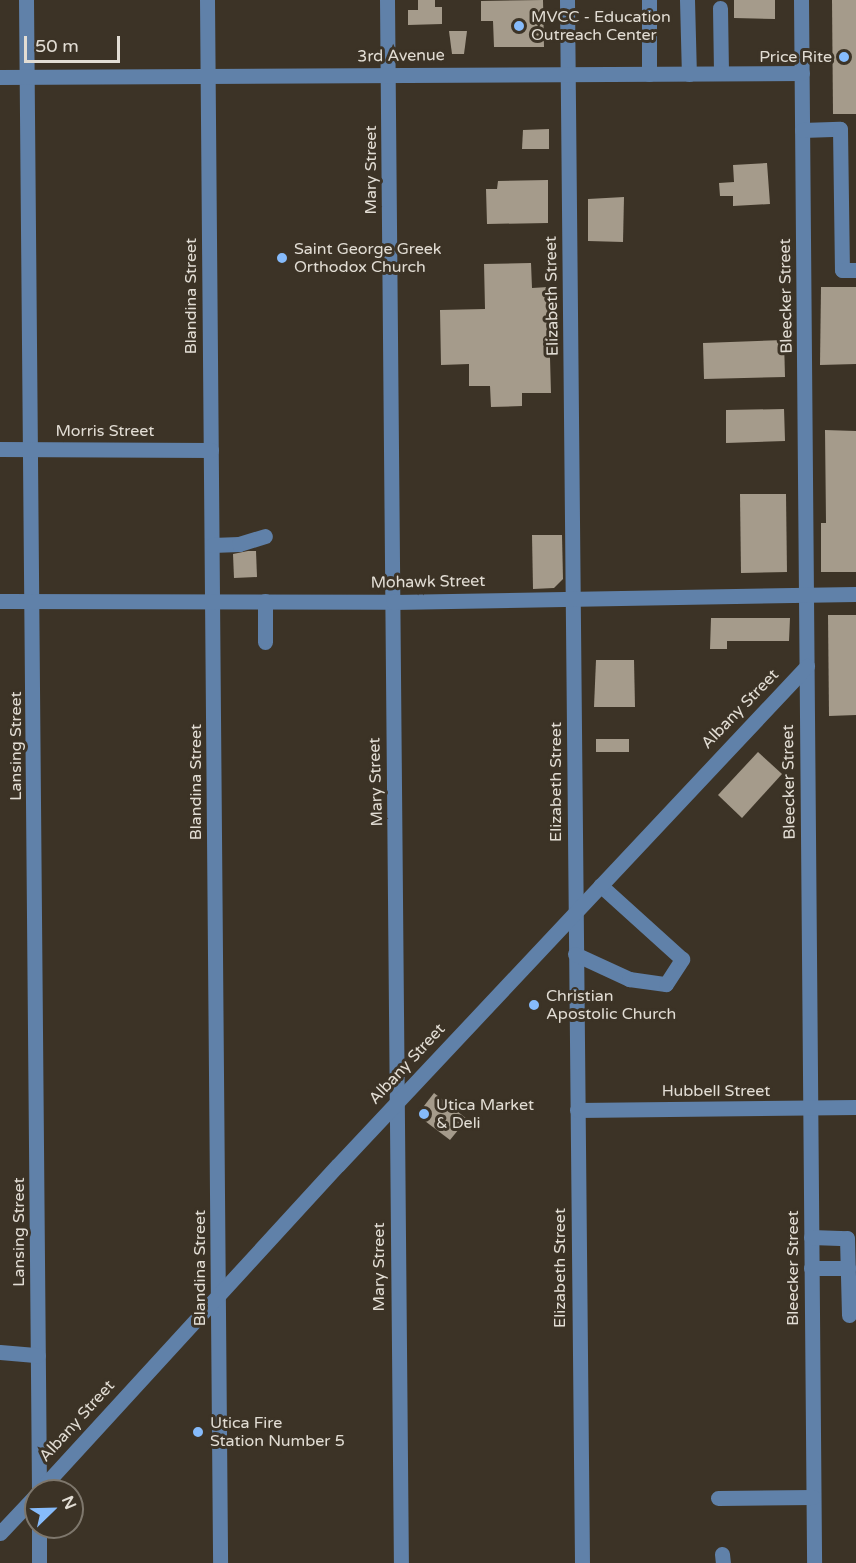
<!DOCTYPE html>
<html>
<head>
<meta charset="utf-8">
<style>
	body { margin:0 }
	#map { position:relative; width:856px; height:1563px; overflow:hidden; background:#3c3326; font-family:"Varela Round",sans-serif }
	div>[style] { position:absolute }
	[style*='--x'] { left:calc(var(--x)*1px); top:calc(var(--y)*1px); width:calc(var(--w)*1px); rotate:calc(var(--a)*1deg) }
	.building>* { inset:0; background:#a59b8b }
	.minor>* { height:15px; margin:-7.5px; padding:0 7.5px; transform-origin:7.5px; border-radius:7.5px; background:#6081a9 }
	.dots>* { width:16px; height:16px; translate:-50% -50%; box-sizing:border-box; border:3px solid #3c3326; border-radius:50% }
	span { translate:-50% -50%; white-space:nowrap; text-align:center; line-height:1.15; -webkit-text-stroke:6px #3c3326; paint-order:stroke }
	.poi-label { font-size:16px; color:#e2ddd4 }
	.left { translate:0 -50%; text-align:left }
	.right { translate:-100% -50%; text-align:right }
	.street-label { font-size:16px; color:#e2ddd4 }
	.north { position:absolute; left:24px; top:1479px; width:60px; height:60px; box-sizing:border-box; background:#3c3326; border:2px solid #7e776c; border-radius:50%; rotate:67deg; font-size:16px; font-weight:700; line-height:24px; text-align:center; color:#e2ddd4 }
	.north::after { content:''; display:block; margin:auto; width:21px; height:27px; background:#86bbfb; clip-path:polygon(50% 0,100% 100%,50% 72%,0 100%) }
	.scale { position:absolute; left:24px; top:36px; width:96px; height:27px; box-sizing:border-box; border:3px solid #e2ddd4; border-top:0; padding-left:8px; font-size:18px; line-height:21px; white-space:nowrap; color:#e2ddd4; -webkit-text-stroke:4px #3c3326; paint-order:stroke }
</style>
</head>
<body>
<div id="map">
	<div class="building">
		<div style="clip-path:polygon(418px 0,435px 0,435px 7px,442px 7px,442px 24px,408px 25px,408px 10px,418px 10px)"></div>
		<div style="clip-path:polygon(543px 0,544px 47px,494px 47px,493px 21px,481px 21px,481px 1px)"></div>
		<div style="clip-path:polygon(734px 0,775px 0,775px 19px,734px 18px)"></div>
		<div style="clip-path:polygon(832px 0,856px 0,856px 114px,833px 114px)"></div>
		<div style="clip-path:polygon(449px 31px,467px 31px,464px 54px,452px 54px)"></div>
		<div style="clip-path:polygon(549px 129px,549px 149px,522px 149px,523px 130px)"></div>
		<div style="clip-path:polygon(767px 163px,770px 204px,733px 206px,733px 196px,720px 196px,719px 183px,734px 182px,733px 165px)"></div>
		<div style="clip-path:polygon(548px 180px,548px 223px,487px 224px,486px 189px,497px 189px,498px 181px)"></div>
		<div style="clip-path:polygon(624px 197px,623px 242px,588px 241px,588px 199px)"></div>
		<div style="clip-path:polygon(531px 263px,532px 288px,548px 287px,551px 393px,522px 393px,522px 406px,491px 407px,490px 386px,469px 386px,469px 364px,441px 365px,440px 310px,485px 309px,484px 264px)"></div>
		<div style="clip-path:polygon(821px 287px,856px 287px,856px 364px,820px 365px)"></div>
		<div style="clip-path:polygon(784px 340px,785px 377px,704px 379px,703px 343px)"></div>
		<div style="clip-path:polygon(784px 409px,785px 441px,726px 443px,726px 410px)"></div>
		<div style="clip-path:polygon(825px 430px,856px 431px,856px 572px,821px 572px,821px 523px,826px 523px)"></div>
		<div style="clip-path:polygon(740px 494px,786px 494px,787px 572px,741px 573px)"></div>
		<div style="clip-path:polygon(532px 535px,562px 535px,563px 579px,554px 588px,533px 589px)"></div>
		<div style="clip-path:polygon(248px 551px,256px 551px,257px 577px,234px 578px,233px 554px)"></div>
		<div style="clip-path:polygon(828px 615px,856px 615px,856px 715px,829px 716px)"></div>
		<div style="clip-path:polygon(711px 618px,790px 618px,789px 641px,727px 641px,727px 649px,710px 649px)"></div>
		<div style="clip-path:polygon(596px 660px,634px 660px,635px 707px,594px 707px)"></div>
		<div style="clip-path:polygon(596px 739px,629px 739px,629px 752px,596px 752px)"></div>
		<div style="clip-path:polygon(758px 752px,782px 774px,742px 818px,718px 795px)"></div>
		<div style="clip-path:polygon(434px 1093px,467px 1119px,450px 1140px,417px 1115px)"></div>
	</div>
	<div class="minor">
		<div style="--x:26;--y:0;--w:1491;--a:89.5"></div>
		<div style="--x:207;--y:0;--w:1563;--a:89.52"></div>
		<div style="--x:387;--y:0;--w:1563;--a:89.49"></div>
		<div style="--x:567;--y:0;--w:1563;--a:89.45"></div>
		<div style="--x:687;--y:0;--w:74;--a:88.5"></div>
		<div style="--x:801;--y:0;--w:1563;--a:89.52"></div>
		<div style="--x:720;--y:8;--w:65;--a:89.1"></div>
		<div style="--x:649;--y:74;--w:74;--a:-90"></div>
		<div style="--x:0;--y:77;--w:802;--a:-0.29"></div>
		<div style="--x:802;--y:130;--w:38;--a:-2"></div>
		<div style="--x:840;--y:129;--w:141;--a:89.2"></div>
		<div style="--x:842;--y:270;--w:14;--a:0"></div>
		<div style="--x:0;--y:449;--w:211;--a:0.3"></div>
		<div style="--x:212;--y:545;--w:27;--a:-2"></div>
		<div style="--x:239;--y:544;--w:27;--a:-17"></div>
		<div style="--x:0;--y:601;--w:393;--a:0.1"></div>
		<div style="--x:393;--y:602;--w:463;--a:-1"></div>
		<div style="--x:265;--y:642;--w:41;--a:-90"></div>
		<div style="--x:575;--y:954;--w:60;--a:24.8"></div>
		<div style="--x:629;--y:979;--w:37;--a:8"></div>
		<div style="--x:666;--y:984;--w:30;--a:-57"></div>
		<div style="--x:682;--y:959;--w:110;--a:-137.9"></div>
		<div style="--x:577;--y:1110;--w:279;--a:-0.6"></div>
		<div style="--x:811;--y:1237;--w:36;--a:2"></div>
		<div style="--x:847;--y:1238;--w:77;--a:88.5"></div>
		<div style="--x:811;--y:1268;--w:37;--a:0"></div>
		<div style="--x:0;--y:1352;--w:38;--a:5"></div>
		<div style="--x:39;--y:1491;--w:442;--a:-47.5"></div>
		<div style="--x:338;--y:1165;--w:685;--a:-46.78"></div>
		<div style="--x:718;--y:1498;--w:95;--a:-0.6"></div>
		<div style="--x:39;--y:1527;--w:36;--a:90"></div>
		<div style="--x:0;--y:1533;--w:52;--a:-46.5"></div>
		<div style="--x:722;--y:1554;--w:9;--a:84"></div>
	</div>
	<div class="dots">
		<div style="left:519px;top:26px;background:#86bbfb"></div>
		<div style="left:844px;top:57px;background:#86bbfb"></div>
		<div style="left:282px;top:258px;background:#86bbfb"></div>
		<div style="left:534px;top:1005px;background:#86bbfb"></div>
		<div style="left:424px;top:1114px;background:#86bbfb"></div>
		<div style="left:198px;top:1432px;background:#86bbfb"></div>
	</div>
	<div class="poi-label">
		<span class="left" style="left:531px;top:26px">MVCC - Education<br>Outreach Center</span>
		<span class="right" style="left:832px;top:57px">Price Rite</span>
		<span class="left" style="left:294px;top:258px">Saint George Greek<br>Orthodox Church</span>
		<span class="left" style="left:546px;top:1005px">Christian<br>Apostolic Church</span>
		<span class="left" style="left:436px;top:1114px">Utica Market<br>&amp; Deli</span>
		<span class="left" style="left:210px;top:1432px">Utica Fire<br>Station Number 5</span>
	</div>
	<div class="street-label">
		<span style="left:401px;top:56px;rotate:-1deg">3rd Avenue</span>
		<span style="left:371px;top:170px;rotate:-90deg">Mary Street</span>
		<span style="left:191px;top:296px;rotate:-90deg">Blandina Street</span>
		<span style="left:552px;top:296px;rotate:-91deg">Elizabeth Street</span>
		<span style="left:786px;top:296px;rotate:-91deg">Bleecker Street</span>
		<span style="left:105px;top:431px">Morris Street</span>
		<span style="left:428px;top:582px;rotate:-1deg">Mohawk Street</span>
		<span style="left:740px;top:709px;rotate:-46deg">Albany Street</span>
		<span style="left:16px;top:746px;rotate:-90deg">Lansing Street</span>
		<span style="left:196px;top:782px;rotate:-90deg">Blandina Street</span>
		<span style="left:376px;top:782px;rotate:-92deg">Mary Street</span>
		<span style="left:556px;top:782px;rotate:-90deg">Elizabeth Street</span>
		<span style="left:789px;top:782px;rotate:-91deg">Bleecker Street</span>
		<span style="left:407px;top:1064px;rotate:-47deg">Albany Street</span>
		<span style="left:716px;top:1091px">Hubbell Street</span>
		<span style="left:19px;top:1232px;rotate:-90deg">Lansing Street</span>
		<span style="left:379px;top:1267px;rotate:-90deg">Mary Street</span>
		<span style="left:200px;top:1268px;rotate:-90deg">Blandina Street</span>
		<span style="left:560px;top:1268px;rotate:-90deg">Elizabeth Street</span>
		<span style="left:793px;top:1268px;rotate:-90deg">Bleecker Street</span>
		<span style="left:77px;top:1421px;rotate:-48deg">Albany Street</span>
	</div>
	<div class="north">N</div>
	<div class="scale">50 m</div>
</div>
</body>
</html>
